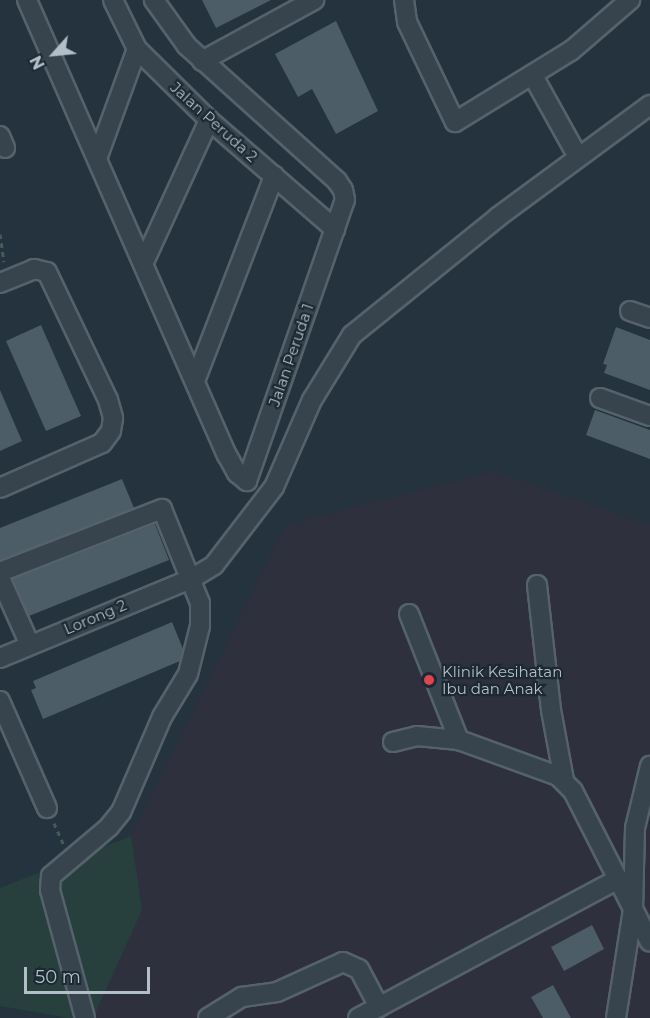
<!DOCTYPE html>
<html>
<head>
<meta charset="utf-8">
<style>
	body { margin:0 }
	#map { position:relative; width:650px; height:1018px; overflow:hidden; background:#24333d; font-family:Montserrat,sans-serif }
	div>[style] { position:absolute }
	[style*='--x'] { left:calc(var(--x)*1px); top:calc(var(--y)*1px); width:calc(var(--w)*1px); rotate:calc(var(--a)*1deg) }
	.medical>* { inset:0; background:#2f303e }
	.green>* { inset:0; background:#27403e }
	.building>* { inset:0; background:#4c5d68 }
	.path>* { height:3px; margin-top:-1.5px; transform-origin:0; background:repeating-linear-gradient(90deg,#465c5b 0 4.5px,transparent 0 9px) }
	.roads { filter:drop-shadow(2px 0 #56626b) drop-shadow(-2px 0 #56626b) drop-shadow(0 2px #56626b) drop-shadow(0 -2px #56626b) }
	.minor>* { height:18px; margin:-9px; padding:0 9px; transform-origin:9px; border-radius:9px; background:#38444d }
	.dots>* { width:16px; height:16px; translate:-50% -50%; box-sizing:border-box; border:3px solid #1d2932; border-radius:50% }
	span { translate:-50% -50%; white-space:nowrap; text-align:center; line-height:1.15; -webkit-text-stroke:4.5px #1d2932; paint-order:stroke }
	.street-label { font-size:15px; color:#b3bfc8 }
	.poi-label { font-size:15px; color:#b3bfc8 }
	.left { translate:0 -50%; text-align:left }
	.north { position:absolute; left:24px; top:24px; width:60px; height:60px; -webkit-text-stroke:4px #1d2932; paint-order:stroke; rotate:243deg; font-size:16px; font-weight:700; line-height:24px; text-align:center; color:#b3bfc8 }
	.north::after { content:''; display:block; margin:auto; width:21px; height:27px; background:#b3bfc8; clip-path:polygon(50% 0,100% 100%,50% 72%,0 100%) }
	.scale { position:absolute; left:24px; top:967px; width:126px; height:27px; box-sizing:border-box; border:3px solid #b3bfc8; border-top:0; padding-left:8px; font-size:18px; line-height:21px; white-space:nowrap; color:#b3bfc8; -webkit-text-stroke:4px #1d2932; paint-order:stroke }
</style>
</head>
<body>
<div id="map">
	<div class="medical">
		<div style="clip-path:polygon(494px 471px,650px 525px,650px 1018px,92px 1018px,142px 910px,131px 836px,285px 525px)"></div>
	</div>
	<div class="green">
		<div style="clip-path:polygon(131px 836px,142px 910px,93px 1018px,69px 1018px,0 1006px,0 888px)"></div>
	</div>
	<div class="building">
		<div style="clip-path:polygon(202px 0,271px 0,216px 28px)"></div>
		<div style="clip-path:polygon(336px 21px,378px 111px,336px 134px,312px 89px,298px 97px,275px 54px)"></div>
		<div style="clip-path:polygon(41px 325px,81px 416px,46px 431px,6px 341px)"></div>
		<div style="clip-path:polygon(616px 327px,650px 340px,650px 390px,604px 373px,607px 365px,603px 364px)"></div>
		<div style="clip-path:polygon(0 390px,22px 441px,0 451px)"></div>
		<div style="clip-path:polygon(595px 410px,650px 430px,650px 459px,586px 435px)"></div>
		<div style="clip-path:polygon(122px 479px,134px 508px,0 560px,0 528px)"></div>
		<div style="clip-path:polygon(155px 524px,169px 560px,29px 616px,13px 579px)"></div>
		<div style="clip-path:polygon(172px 622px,183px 649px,180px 661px,43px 719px,31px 690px,36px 688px,33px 681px)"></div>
		<div style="clip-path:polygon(592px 925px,604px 949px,564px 971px,551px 947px)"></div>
		<div style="clip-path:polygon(553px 985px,571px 1018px,543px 1018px,531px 997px)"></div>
	</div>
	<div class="path">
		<div style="--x:0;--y:234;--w:28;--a:82"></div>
		<div style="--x:54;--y:823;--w:24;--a:66"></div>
	</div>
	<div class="roads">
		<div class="minor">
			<div style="--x:27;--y:0;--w:497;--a:66.3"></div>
			<div style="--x:227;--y:455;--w:21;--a:61"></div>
			<div style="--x:237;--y:473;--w:13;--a:39"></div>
			<div style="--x:247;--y:481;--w:298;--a:-70.8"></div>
			<div style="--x:345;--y:200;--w:10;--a:-101"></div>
			<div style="--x:343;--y:190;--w:11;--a:-124"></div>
			<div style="--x:337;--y:181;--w:202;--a:-138"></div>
			<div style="--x:187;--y:46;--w:57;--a:-125.7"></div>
			<div style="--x:113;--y:0;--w:55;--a:63.9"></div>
			<div style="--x:137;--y:49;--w:101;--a:44.6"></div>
			<div style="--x:209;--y:120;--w:167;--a:40.9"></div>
			<div style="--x:404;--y:0;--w:22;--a:82"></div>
			<div style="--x:407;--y:22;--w:111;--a:64.4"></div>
			<div style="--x:455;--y:122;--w:137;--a:-31.6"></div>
			<div style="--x:572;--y:50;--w:77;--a:-40.8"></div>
			<div style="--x:202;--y:61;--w:128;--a:-28.6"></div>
			<div style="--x:533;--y:76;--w:93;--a:60.9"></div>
			<div style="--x:0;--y:136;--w:13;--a:67"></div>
			<div style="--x:98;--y:156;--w:114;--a:-70"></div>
			<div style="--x:144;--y:262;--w:156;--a:-65.4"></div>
			<div style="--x:0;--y:283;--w:37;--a:-22"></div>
			<div style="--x:34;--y:269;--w:13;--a:13"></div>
			<div style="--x:47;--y:272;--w:142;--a:64.5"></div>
			<div style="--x:108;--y:400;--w:19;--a:74"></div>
			<div style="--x:113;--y:418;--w:13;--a:99"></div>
			<div style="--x:111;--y:431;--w:15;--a:127"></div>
			<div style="--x:102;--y:443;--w:111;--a:156.2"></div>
			<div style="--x:630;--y:311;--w:21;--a:19"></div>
			<div style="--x:195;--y:381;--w:220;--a:-68.9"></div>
			<div style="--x:600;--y:398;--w:53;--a:19.8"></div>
			<div style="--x:0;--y:572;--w:174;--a:-21.3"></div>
			<div style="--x:162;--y:509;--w:101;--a:68"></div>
			<div style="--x:200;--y:603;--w:23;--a:90"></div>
			<div style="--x:200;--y:626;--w:49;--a:104"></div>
			<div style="--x:188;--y:674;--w:50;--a:121.2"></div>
			<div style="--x:162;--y:717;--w:103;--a:113.3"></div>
			<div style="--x:121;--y:812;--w:19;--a:129"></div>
			<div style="--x:109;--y:827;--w:76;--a:139.8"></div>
			<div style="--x:51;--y:876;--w:14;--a:94"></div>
			<div style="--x:50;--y:890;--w:133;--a:74.7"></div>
			<div style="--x:0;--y:578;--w:73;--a:65.9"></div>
			<div style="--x:537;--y:585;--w:126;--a:83.6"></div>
			<div style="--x:551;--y:710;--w:71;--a:79.5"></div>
			<div style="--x:409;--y:614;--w:136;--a:68.4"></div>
			<div style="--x:0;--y:658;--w:207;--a:-22.5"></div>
			<div style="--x:191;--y:579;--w:27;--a:-31"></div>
			<div style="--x:214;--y:565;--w:98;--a:-52.4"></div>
			<div style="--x:274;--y:487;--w:95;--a:-66.4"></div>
			<div style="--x:312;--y:400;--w:76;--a:-58.4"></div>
			<div style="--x:352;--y:335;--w:188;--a:-38.9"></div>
			<div style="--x:498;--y:217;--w:189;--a:-36.4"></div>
			<div style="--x:0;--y:701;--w:117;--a:66.3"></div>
			<div style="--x:393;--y:742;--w:25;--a:-14"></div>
			<div style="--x:417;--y:736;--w:42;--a:5.4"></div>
			<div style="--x:459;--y:740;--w:105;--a:20"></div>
			<div style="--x:558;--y:776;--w:21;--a:45"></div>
			<div style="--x:573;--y:791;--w:169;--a:63"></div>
			<div style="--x:208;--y:1018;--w:40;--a:-32"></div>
			<div style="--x:242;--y:997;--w:35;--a:-8"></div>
			<div style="--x:277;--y:992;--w:72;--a:-24.4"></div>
			<div style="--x:343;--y:962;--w:17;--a:24"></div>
			<div style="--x:359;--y:969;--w:43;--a:62.2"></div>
			<div style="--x:358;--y:1018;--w:295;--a:-28.1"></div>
			<div style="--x:616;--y:1018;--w:109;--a:-81.1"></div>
			<div style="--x:633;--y:910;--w:82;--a:-88.6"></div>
			<div style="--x:635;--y:828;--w:64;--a:-76.4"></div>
		</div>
	</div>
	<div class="dots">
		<div style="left:429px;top:680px;background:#e0444e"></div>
	</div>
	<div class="street-label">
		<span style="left:214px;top:122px;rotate:42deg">Jalan Peruda 2</span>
		<span style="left:291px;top:355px;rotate:-71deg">Jalan Peruda 1</span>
		<span style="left:95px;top:617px;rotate:-23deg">Lorong 2</span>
	</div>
	<div class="poi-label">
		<span class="left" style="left:442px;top:680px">Klinik Kesihatan<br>Ibu dan Anak</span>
	</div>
	<div class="north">N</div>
	<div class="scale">50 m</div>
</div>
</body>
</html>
